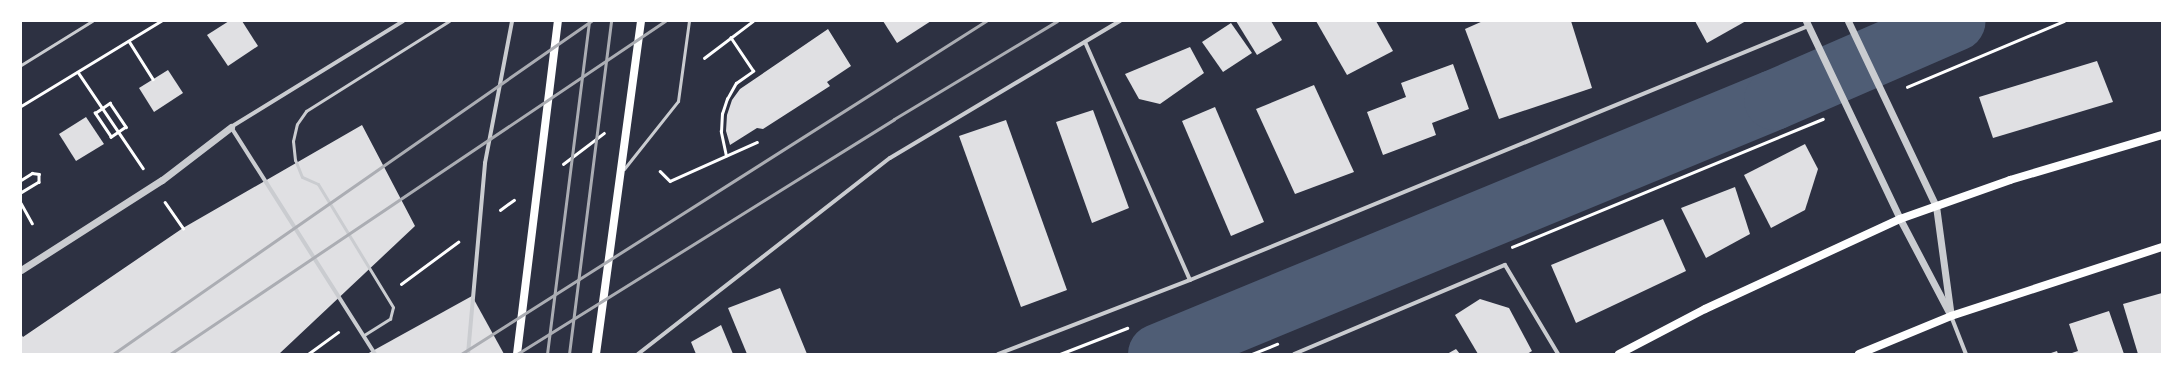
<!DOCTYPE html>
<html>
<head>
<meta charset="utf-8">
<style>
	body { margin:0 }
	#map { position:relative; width:2183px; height:375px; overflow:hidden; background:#2d3142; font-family:Manrope,sans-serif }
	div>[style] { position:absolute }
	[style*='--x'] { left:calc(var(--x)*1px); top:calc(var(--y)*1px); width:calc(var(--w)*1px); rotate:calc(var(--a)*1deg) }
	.river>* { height:60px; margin:-30px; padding:0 30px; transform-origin:30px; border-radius:30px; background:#4f5d75 }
	.building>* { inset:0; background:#e0e0e3 }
	.path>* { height:2.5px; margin:-1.25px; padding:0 1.25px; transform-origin:1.25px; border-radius:1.25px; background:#fff }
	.service>* { height:3px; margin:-1.5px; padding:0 1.5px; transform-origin:1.5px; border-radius:1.5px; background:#caccd0 }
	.minor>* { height:4px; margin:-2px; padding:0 2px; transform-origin:2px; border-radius:2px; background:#caccd0 }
	.tertiary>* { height:7px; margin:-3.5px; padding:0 3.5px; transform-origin:3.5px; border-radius:3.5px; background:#caccd0 }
	.secondary>* { height:8px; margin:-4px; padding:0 4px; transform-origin:4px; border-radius:4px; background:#fff }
	.rail>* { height:3px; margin:-1.5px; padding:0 1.5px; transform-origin:1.5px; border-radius:1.5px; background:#abadb3 }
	span { translate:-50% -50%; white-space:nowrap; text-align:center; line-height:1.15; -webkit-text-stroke:3px #fff; paint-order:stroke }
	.frame { position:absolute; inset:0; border:22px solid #fff; pointer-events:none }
</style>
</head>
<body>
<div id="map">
	<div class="river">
		<div style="--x:1158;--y:354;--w:666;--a:-22.41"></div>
		<div style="--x:1774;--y:100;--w:198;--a:-23.5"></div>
	</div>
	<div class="building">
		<div style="clip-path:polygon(229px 21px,242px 21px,258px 46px,228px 66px,207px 35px)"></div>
		<div style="clip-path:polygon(883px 21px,931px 21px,897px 43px)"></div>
		<div style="clip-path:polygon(1236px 21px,1271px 21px,1282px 40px,1257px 55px)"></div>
		<div style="clip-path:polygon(1316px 21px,1376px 21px,1393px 51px,1347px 75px)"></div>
		<div style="clip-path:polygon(1483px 21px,1571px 21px,1592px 88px,1499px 119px,1465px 29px)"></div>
		<div style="clip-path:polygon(1695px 21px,1746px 21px,1707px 43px)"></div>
		<div style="clip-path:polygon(1231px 23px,1252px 53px,1223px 72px,1202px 42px)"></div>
		<div style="clip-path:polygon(828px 29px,851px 66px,827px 82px,830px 86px,763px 129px,757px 128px,730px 145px,726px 131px,727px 115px,732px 100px,740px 89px)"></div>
		<div style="clip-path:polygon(1190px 47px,1204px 73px,1160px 104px,1139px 99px,1125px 74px)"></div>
		<div style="clip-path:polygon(2097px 61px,2113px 102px,1993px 138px,1979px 97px)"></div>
		<div style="clip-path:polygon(1453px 64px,1469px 109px,1432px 123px,1436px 135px,1383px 155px,1367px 112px,1406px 97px,1401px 83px)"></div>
		<div style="clip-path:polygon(168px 70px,183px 93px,154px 112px,139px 88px)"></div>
		<div style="clip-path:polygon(1314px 85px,1354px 172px,1295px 194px,1256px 109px)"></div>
		<div style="clip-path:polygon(1215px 107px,1264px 222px,1231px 236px,1182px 121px)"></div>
		<div style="clip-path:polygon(1093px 110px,1129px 208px,1092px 223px,1056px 122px)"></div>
		<div style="clip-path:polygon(86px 117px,104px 144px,76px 161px,59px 134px)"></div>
		<div style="clip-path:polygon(1006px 120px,1067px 290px,1021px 307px,959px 136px)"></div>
		<div style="clip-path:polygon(362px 125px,415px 226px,279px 354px,21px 354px,21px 334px,23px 337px,183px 228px)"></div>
		<div style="clip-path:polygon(1805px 144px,1818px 169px,1805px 210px,1771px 228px,1744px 175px)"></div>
		<div style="clip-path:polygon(1735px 187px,1750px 234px,1706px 258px,1681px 208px)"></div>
		<div style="clip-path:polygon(1663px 219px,1686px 271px,1576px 323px,1551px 265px)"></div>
		<div style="clip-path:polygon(780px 288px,807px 354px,747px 354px,728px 308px)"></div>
		<div style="clip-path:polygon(2162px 293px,2162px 354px,2138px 354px,2123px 304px)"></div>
		<div style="clip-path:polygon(472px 296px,504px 354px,367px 354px)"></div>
		<div style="clip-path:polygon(1480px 299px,1509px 308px,1532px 351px,1527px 354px,1478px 354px,1455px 315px)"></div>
		<div style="clip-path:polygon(2109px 311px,2124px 354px,2069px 354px,2078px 351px,2069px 324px)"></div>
		<div style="clip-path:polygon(721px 325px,733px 354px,696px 354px,691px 342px)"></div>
		<div style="clip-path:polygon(1456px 349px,1460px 354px,1447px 354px)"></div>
		<div style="clip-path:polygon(2057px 351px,2058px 354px,2048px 354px)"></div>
	</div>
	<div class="path">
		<div style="--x:129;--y:41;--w:45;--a:57.7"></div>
		<div style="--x:704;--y:58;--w:61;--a:-37.1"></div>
		<div style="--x:78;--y:72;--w:116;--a:55.9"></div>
		<div style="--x:1907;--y:87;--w:170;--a:-22.8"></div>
		<div style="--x:110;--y:103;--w:29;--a:56"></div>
		<div style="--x:126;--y:127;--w:18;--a:146"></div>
		<div style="--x:111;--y:137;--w:29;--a:-124"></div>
		<div style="--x:95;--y:113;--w:18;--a:-34"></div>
		<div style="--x:21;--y:106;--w:164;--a:-31.3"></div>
		<div style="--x:726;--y:156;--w:25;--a:-102"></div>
		<div style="--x:721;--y:132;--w:18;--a:-87"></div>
		<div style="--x:722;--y:114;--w:16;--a:-72"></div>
		<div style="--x:727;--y:99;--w:18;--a:-61"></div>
		<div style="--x:736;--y:83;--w:21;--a:-35"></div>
		<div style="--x:753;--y:71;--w:40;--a:-124"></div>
		<div style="--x:563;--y:164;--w:51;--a:-37.1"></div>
		<div style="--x:660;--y:171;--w:14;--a:45"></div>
		<div style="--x:670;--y:181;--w:95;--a:-24.1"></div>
		<div style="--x:21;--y:180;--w:13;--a:-32"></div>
		<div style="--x:32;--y:173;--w:7;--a:8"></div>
		<div style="--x:39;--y:174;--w:8;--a:90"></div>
		<div style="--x:39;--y:182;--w:21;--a:149"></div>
		<div style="--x:165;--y:202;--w:32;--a:55"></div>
		<div style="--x:21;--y:203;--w:23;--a:61"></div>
		<div style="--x:500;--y:210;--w:17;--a:-36"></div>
		<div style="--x:1512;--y:247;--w:336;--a:-22.4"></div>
		<div style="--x:401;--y:284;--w:71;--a:-36.4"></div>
		<div style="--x:308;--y:354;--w:37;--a:-36"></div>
		<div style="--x:1060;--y:354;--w:72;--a:-21.2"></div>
		<div style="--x:1252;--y:354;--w:27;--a:-22"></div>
	</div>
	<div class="service">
		<div style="--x:21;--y:65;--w:84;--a:-31.8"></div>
		<div style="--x:624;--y:169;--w:87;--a:-51.5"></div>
		<div style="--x:678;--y:101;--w:81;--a:-82.2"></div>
		<div style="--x:364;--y:335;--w:31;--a:-32"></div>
		<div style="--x:390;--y:319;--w:12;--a:-76"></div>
		<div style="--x:393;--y:307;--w:144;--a:-121.4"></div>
		<div style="--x:318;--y:184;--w:17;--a:-156"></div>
		<div style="--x:302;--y:177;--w:18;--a:-112"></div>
		<div style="--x:295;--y:160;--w:19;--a:-96"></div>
		<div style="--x:293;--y:141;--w:17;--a:-77"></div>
		<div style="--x:297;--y:124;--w:16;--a:-55"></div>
		<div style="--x:306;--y:111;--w:169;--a:-32.2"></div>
	</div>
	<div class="minor">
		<div style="--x:1085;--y:42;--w:260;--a:66.2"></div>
		<div style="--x:1951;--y:316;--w:41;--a:68.5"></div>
		<div style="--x:375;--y:354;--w:269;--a:-122.4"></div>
		<div style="--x:231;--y:127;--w:202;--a:-31.6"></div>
		<div style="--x:468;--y:354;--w:192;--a:-84.9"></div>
		<div style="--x:485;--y:163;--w:145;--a:-79.2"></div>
		<div style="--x:638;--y:354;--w:319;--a:-37.9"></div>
		<div style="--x:890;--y:158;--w:268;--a:-30.8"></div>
		<div style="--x:998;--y:354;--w:206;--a:-21.1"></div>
		<div style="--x:1190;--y:280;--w:668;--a:-22.34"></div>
		<div style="--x:1294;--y:354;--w:229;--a:-22.9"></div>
		<div style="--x:1505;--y:265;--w:104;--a:59.2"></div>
	</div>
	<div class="tertiary">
		<div style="--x:1806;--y:21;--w:219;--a:64.6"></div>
		<div style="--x:1900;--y:219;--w:110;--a:62.3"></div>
		<div style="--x:1848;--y:21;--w:205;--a:64.6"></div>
		<div style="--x:1936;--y:206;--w:105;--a:82.3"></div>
		<div style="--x:21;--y:270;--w:167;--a:-32.6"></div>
		<div style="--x:162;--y:180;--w:87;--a:-37.5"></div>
	</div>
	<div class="secondary">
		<div style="--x:517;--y:354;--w:336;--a:-83"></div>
		<div style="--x:596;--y:354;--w:336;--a:-82.3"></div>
		<div style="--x:1619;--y:354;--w:97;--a:-27.6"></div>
		<div style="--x:1705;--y:309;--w:215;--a:-24.8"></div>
		<div style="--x:1900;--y:219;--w:117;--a:-19.5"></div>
		<div style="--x:2010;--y:180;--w:159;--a:-16.5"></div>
		<div style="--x:1859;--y:354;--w:100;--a:-22.4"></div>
		<div style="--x:1951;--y:316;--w:222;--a:-18.1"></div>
	</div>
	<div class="rail">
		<div style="--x:113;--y:354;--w:583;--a:-34.86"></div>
		<div style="--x:170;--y:354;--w:597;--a:-33.93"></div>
		<div style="--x:461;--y:354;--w:622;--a:-32.39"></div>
		<div style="--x:517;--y:354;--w:444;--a:-31.9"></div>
		<div style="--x:894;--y:119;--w:190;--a:-31"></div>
		<div style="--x:547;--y:354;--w:336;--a:-82.8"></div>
		<div style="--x:569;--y:354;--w:336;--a:-82.8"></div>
	</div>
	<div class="frame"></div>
</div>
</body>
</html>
